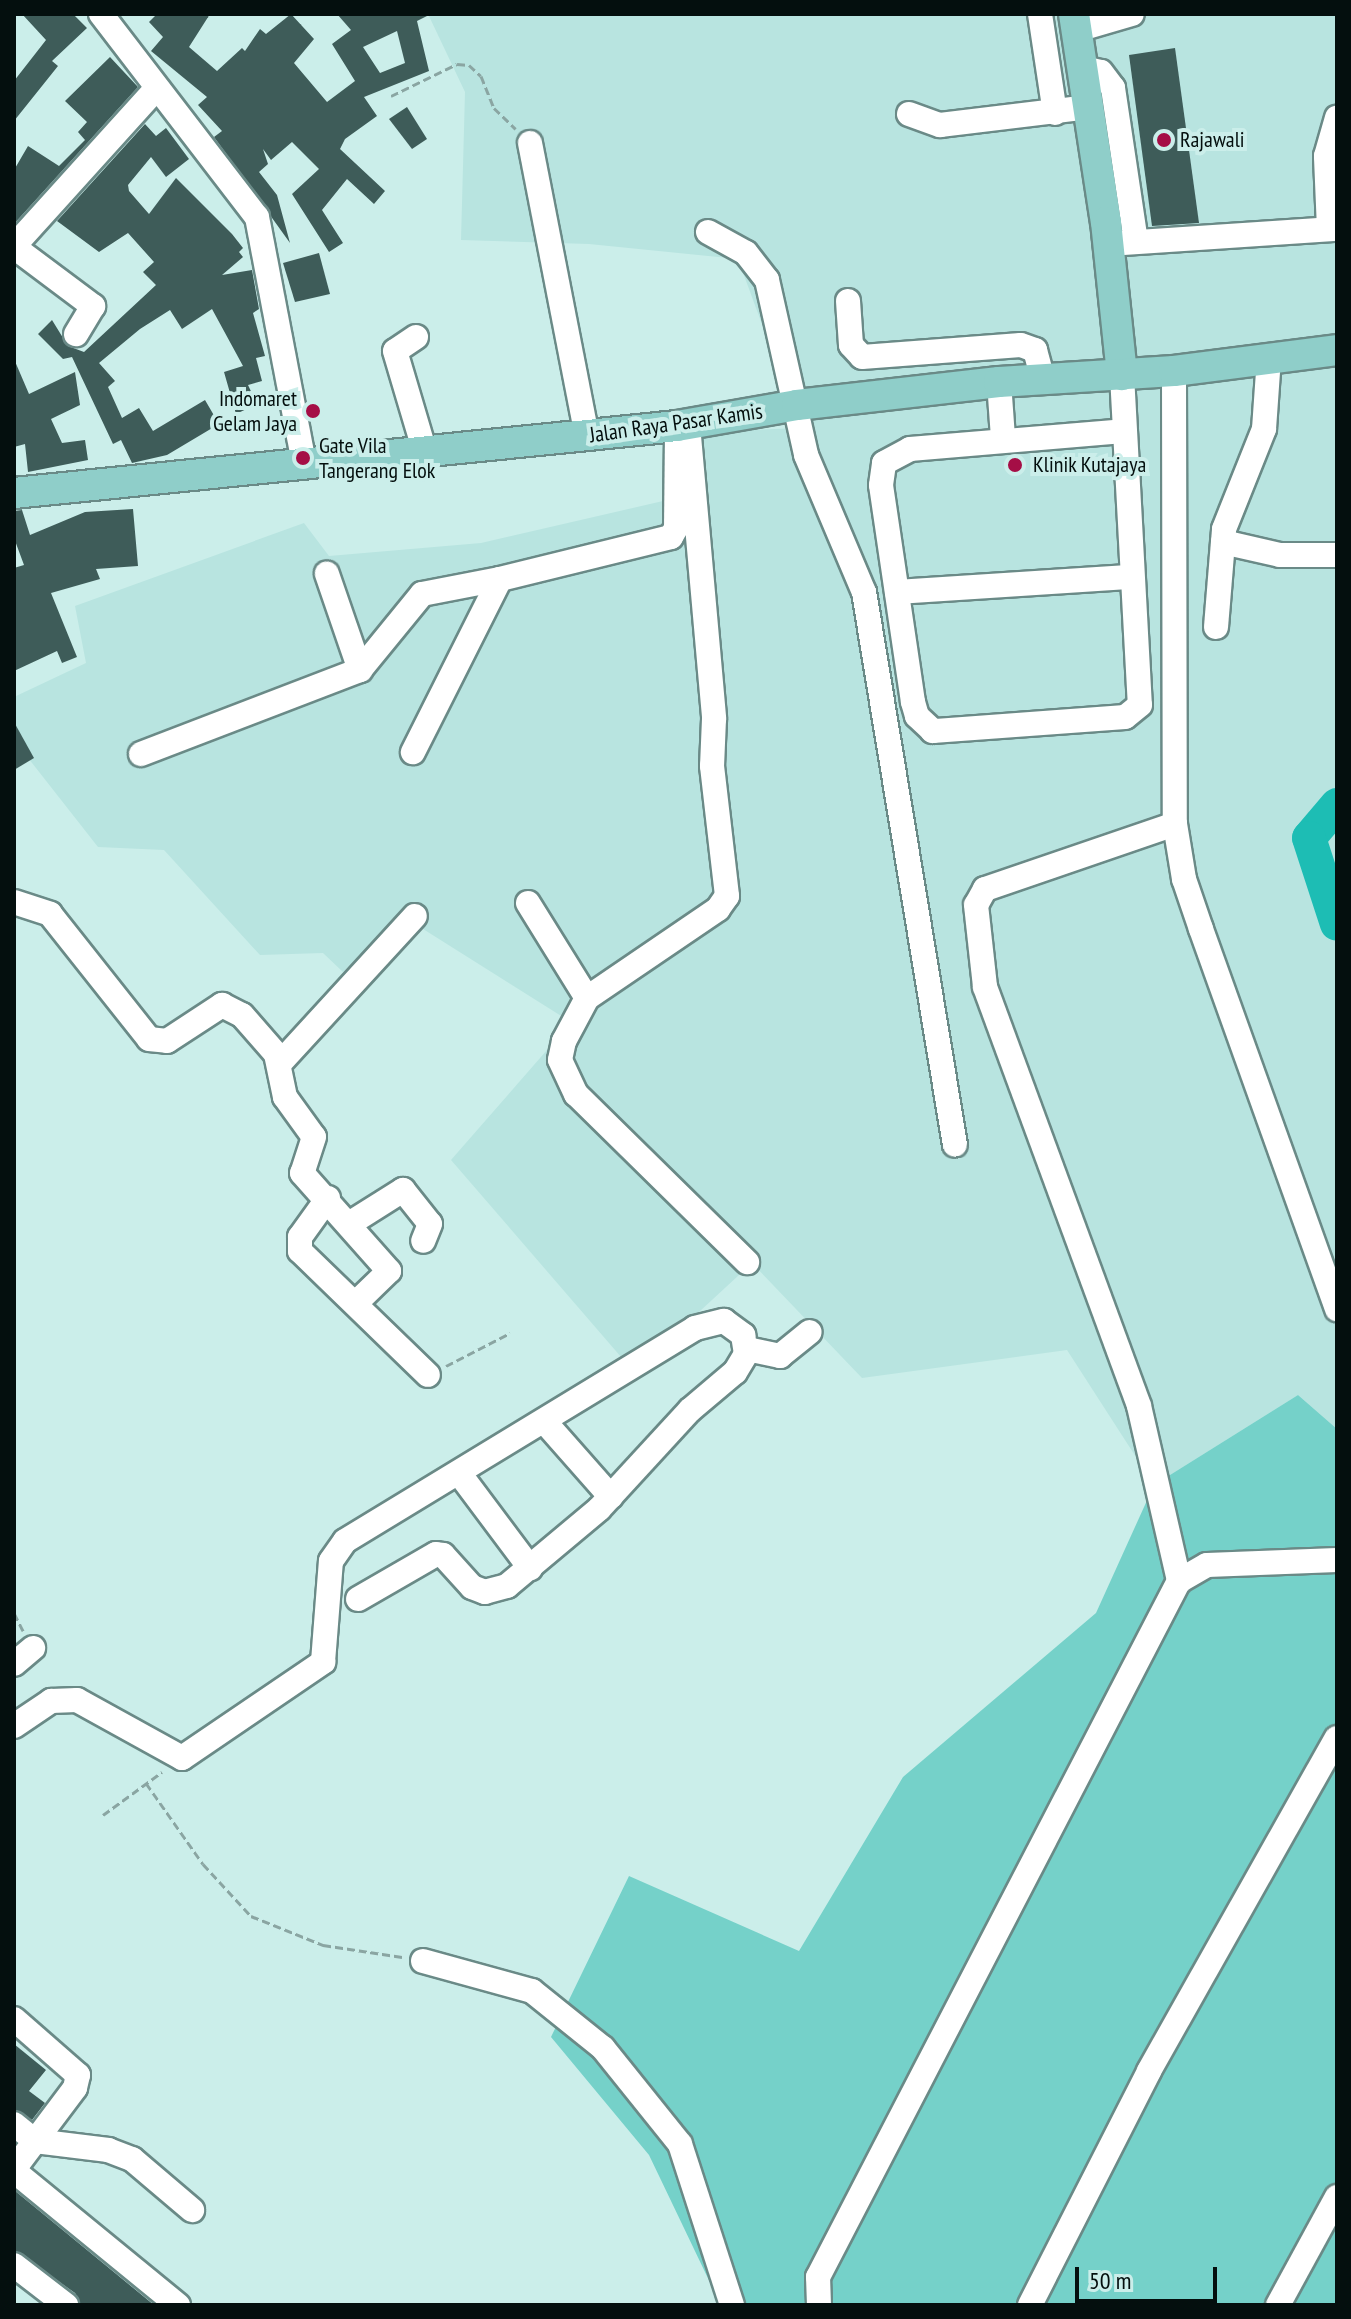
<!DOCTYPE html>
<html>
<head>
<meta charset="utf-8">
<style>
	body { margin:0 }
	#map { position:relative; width:1351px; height:2319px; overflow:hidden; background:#cbeeea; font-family:"PT Sans Narrow",sans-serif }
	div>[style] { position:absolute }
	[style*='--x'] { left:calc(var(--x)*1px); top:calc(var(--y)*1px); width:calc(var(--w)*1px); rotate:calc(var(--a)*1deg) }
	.built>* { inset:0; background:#b8e4e0 }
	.green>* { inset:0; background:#75d1c9 }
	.river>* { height:34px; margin:-17px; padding:0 17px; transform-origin:17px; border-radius:17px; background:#1dbdb4 }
	.building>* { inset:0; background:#3e5c59 }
	.path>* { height:3px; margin-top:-1.5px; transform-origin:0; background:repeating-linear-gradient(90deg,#8aa5a2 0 8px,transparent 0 12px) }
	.roads { filter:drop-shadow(2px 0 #6a8a87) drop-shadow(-2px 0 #6a8a87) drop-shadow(0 2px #6a8a87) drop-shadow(0 -2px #6a8a87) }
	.minor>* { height:24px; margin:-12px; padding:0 12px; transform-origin:12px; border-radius:12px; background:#fff }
	.major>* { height:30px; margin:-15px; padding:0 15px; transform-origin:15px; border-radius:15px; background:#8fcec9 }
	.dots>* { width:22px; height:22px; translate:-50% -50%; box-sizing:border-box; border:4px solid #cbeeea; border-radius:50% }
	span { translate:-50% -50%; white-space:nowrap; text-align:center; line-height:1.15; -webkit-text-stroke:8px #cbeeea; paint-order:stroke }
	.poi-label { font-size:22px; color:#040f0e }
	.left { translate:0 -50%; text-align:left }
	.right { translate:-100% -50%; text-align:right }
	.street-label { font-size:22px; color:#040f0e }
	.frame { position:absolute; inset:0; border:16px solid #040f0e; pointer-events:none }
	.scale { position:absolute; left:1075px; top:2267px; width:142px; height:36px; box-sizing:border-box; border:4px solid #040f0e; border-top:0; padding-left:10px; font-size:24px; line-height:28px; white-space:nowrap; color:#040f0e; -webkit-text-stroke:6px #cbeeea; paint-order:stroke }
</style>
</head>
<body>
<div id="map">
	<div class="built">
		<div style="clip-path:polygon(428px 14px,1337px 14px,1337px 1429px,1298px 1395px,1154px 1485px,1067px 1350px,862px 1378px,752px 1263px,634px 1372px,451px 1160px,547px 1050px,566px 1019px,404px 917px,343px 972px,323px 953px,260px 955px,164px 850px,98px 847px,14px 740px,14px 697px,86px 663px,75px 606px,304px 523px,329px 556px,481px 543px,702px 492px,702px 432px,800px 428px,738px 259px,589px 244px,461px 240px,465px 92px)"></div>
	</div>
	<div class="green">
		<div style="clip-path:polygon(1298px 1395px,1337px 1429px,1337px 2305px,716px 2305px,716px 2295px,649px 2155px,551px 2037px,629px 1876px,799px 1951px,903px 1777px,1096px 1613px,1154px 1485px)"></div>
	</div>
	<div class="river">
		<div style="--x:1337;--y:805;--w:43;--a:130.3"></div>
		<div style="--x:1309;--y:838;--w:90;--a:72"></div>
	</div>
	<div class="building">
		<div style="clip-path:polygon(22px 14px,73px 14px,87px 28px,52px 61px,58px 66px,14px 121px,14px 81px,46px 40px)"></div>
		<div style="clip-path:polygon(evenodd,157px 14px,210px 14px,189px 47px,217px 71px,242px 48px,245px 51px,260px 29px,266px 34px,291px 14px,314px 39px,294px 63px,327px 102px,355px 81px,332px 44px,351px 30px,337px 14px,431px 14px,417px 21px,429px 71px,364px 97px,377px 116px,345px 139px,340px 149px,385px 191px,374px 204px,347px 179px,322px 210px,343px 243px,329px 252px,292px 194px,319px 169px,292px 142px,271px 160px,263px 149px,268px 164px,259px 172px,277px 195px,290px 243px,214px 137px,222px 131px,198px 105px,207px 97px,151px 51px,163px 37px,149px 22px,157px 14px,397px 31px,405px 63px,380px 73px,363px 47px,397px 31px)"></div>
		<div style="clip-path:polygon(1175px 48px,1199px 223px,1152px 226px,1129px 55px)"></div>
		<div style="clip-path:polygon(110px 57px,138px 87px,14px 224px,14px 170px,28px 146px,59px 166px,85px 140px,78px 132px,87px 122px,65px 101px)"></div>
		<div style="clip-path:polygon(407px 107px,427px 139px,412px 149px,389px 119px)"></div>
		<div style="clip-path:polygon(145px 124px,156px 136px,166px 128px,189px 159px,166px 177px,151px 157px,128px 185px,129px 191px,149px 214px,176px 178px,232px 234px,243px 248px,239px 252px,243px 257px,222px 275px,252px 270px,259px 309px,253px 313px,265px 356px,256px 358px,262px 381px,248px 385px,257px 404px,236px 414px,224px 372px,243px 366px,212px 309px,182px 329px,170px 310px,140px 329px,99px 363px,115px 381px,108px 387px,122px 418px,139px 408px,153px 431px,205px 400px,219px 424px,167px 455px,132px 463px,121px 440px,113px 444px,72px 357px,63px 359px,38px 334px,52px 320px,68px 346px,84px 352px,156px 285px,143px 272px,154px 262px,128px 233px,99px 252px,57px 221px)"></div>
		<div style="clip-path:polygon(319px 253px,330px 294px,295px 302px,283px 263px)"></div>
		<div style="clip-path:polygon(14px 359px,29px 394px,75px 372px,80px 405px,51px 419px,62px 443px,85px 440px,88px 460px,28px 472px,25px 444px,14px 447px)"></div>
		<div style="clip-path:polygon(133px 509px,138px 566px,96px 569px,100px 579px,51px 593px,77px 657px,62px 663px,57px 651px,14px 671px,14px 568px,24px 565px,14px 538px,14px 511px,22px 510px,30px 535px,85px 512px)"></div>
		<div style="clip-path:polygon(14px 722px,34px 758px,14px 770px)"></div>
		<div style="clip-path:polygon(14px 2044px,46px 2070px,29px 2091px,45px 2103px,32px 2120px,14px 2109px)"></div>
		<div style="clip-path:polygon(14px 2190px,154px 2305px,81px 2305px,75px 2293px,14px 2250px)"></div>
	</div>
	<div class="path">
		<div style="--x:391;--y:96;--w:73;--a:-25.9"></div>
		<div style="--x:457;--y:64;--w:12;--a:5"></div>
		<div style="--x:469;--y:65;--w:16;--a:43"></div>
		<div style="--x:481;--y:76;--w:35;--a:68"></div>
		<div style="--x:494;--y:108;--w:30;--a:44"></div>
		<div style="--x:446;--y:1366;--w:72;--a:-27.3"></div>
		<div style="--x:14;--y:1613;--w:20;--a:63"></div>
		<div style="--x:146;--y:1783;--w:99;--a:54.9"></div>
		<div style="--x:203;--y:1864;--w:71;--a:47.3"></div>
		<div style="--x:251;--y:1916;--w:78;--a:21.9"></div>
		<div style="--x:323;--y:1945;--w:80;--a:8.6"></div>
		<div style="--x:103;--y:1815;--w:73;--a:-36.1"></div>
	</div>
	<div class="roads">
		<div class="minor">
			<div style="--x:101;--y:14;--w:256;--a:52.5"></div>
			<div style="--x:257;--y:217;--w:250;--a:79.2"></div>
			<div style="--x:1040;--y:14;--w:100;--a:81.4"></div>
			<div style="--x:1077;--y:30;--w:57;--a:-16.2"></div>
			<div style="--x:1083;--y:68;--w:18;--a:13"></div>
			<div style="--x:1101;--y:72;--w:20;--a:53"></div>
			<div style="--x:1113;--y:88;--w:155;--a:81.5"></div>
			<div style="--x:909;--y:114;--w:33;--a:20"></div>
			<div style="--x:940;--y:125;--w:150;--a:-6.9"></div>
			<div style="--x:530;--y:143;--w:298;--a:79"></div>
			<div style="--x:1329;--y:229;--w:73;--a:-92.4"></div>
			<div style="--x:1326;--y:156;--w:40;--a:-74"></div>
			<div style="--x:708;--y:232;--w:43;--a:28.9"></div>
			<div style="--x:746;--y:253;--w:34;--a:52"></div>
			<div style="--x:767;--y:280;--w:179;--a:77.4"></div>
			<div style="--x:806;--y:455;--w:149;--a:67.1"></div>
			<div style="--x:864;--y:592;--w:560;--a:80.66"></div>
			<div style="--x:1109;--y:244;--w:228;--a:-3.8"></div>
			<div style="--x:14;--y:246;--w:213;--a:-47.9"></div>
			<div style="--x:14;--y:247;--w:99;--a:36.8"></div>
			<div style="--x:93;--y:306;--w:33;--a:121"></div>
			<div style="--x:848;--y:301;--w:44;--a:86.1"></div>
			<div style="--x:851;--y:345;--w:16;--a:47"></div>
			<div style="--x:862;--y:357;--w:159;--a:-4.3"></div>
			<div style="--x:1021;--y:345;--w:15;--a:20"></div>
			<div style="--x:1035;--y:350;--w:30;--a:75"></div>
			<div style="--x:416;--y:337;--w:25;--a:146"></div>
			<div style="--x:395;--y:351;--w:105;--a:73.5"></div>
			<div style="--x:1174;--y:371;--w:453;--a:89.9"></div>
			<div style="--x:1175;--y:824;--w:56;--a:80.7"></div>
			<div style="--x:1184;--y:879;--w:53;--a:71.2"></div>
			<div style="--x:1201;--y:929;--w:404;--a:70.3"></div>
			<div style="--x:1122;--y:375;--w:330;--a:86.9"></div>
			<div style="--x:1140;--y:705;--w:19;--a:141"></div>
			<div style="--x:1125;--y:717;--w:193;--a:175.8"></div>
			<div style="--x:933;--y:731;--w:22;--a:-137"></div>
			<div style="--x:917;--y:716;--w:15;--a:-106"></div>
			<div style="--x:913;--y:702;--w:219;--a:-98.4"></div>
			<div style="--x:881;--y:485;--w:22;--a:-82"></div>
			<div style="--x:884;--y:463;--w:30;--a:-28"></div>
			<div style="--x:910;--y:449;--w:214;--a:-4.8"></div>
			<div style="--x:999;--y:382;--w:56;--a:85.9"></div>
			<div style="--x:688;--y:425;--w:295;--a:84.9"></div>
			<div style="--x:714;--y:719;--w:47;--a:92.4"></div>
			<div style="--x:712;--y:766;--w:131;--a:83.4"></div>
			<div style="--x:727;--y:896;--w:16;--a:125"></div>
			<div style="--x:718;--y:909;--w:158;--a:145.8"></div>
			<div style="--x:587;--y:998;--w:49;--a:118.1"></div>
			<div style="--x:564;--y:1041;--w:19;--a:102"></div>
			<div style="--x:560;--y:1060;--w:38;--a:65"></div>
			<div style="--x:576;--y:1094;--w:240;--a:44.5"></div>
			<div style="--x:1223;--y:542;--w:58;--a:12.8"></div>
			<div style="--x:1280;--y:555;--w:57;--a:0"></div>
			<div style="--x:500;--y:579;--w:176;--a:-13.8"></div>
			<div style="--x:671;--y:537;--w:10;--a:-61"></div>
			<div style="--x:676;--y:528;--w:94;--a:-89.4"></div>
			<div style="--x:897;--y:592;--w:235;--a:-3.7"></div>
			<div style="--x:1216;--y:627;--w:98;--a:-85.3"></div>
			<div style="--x:1224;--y:529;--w:108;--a:-68.2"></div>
			<div style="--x:1264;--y:429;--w:71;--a:-86"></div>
			<div style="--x:360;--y:670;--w:98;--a:-50.8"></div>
			<div style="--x:422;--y:594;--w:79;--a:-10.9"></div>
			<div style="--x:500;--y:579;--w:194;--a:116.7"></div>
			<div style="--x:141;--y:754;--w:235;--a:-21"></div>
			<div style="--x:360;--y:670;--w:102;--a:-109"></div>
			<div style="--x:1175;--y:824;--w:201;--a:161.1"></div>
			<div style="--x:985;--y:889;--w:18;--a:119"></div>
			<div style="--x:976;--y:905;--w:82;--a:83.7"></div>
			<div style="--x:985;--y:987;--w:446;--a:69.8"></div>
			<div style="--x:1139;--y:1406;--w:180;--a:77.1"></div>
			<div style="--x:14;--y:902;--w:38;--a:18"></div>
			<div style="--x:50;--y:914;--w:159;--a:51.6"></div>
			<div style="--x:149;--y:1039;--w:18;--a:6"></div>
			<div style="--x:167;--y:1041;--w:66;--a:-33.2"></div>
			<div style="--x:222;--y:1005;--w:22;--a:27"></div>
			<div style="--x:242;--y:1015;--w:52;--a:48.9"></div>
			<div style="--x:276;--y:1054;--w:44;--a:78.2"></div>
			<div style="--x:285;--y:1097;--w:49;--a:54.1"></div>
			<div style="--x:314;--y:1137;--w:38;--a:108"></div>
			<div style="--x:302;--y:1173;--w:131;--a:48.4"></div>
			<div style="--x:389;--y:1271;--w:47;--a:135.9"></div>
			<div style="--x:528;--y:903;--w:112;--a:58.2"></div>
			<div style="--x:281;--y:1062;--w:198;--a:-47.5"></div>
			<div style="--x:328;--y:1198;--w:48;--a:125.7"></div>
			<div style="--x:300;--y:1237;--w:14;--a:90"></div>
			<div style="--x:300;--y:1251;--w:178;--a:44.1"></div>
			<div style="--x:349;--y:1224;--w:64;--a:-32.2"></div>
			<div style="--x:403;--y:1190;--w:43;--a:51.5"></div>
			<div style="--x:430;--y:1224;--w:18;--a:112"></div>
			<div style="--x:747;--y:1349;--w:34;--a:12"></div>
			<div style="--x:780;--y:1356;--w:38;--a:-39"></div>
			<div style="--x:544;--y:1421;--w:101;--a:48.6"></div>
			<div style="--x:459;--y:1473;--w:119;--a:53.2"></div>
			<div style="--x:14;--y:1664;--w:25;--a:-40"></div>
			<div style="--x:14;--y:1726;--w:45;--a:-34"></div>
			<div style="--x:51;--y:1701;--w:26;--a:-2"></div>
			<div style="--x:77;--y:1700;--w:120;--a:28.9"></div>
			<div style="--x:182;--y:1758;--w:171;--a:-34.2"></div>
			<div style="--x:323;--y:1662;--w:101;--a:-85.5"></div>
			<div style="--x:331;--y:1561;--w:24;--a:-55"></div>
			<div style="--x:345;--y:1541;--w:410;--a:-31.3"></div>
			<div style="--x:695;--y:1328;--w:30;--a:-14"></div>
			<div style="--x:724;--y:1321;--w:24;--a:36"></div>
			<div style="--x:743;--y:1335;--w:19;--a:81"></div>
			<div style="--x:746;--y:1354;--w:21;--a:121"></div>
			<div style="--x:735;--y:1372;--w:59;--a:139.8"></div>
			<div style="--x:690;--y:1410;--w:134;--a:132.6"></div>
			<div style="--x:599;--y:1509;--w:120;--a:140.1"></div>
			<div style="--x:507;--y:1586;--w:23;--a:165"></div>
			<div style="--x:485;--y:1592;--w:14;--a:-159"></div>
			<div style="--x:472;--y:1587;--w:43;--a:-132.2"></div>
			<div style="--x:443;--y:1555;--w:7;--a:-172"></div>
			<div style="--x:436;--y:1554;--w:90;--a:150"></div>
			<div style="--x:423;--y:1961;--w:113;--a:15.4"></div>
			<div style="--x:532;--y:1991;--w:91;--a:38.8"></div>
			<div style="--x:603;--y:2048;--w:123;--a:51.3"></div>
			<div style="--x:680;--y:2144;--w:169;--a:72.1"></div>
			<div style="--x:14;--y:2019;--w:85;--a:41.2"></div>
			<div style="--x:78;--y:2075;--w:13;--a:103"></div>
			<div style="--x:75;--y:2088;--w:66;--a:127"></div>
			<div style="--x:14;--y:2124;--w:27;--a:39"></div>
			<div style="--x:35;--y:2141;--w:35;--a:127"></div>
			<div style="--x:35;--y:2141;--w:74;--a:7"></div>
			<div style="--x:108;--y:2150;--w:26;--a:21"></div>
			<div style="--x:132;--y:2159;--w:79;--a:40.4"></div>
			<div style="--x:14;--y:2171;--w:212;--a:39.3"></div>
			<div style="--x:14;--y:2265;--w:66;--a:37.6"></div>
			<div style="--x:819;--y:2305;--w:28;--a:-92"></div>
			<div style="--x:818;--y:2277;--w:784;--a:-62.59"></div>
			<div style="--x:1179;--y:1581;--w:32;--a:-30"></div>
			<div style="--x:1207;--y:1565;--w:130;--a:-2.2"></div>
			<div style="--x:1030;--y:2305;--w:263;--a:-63"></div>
			<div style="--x:1149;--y:2071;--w:382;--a:-60.6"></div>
			<div style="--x:1278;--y:2305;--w:123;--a:-61.4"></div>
		</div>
		<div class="major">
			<div style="--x:1074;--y:14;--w:210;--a:81.3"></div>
			<div style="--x:1106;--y:222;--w:154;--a:84"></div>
			<div style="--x:14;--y:493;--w:666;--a:-5.77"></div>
			<div style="--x:677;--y:426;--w:122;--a:-9.9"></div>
			<div style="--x:797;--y:405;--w:203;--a:-6.5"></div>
			<div style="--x:999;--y:382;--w:175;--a:-3.6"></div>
			<div style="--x:1174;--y:371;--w:164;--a:-7.3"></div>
		</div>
	</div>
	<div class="dots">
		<div style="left:1164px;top:140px;background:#a50e46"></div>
		<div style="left:313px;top:411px;background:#a50e46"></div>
		<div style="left:303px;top:458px;background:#a50e46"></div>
		<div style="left:1015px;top:465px;background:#a50e46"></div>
	</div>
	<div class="poi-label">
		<span class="left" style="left:1180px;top:140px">Rajawali</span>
		<span class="right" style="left:297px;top:411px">Indomaret<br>Gelam Jaya</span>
		<span class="left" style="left:319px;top:458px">Gate Vila<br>Tangerang Elok</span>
		<span class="left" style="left:1033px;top:465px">Klinik Kutajaya</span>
	</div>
	<div class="street-label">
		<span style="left:676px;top:423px;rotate:-8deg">Jalan Raya Pasar Kamis</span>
	</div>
	<div class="frame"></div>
	<div class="scale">50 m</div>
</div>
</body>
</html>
